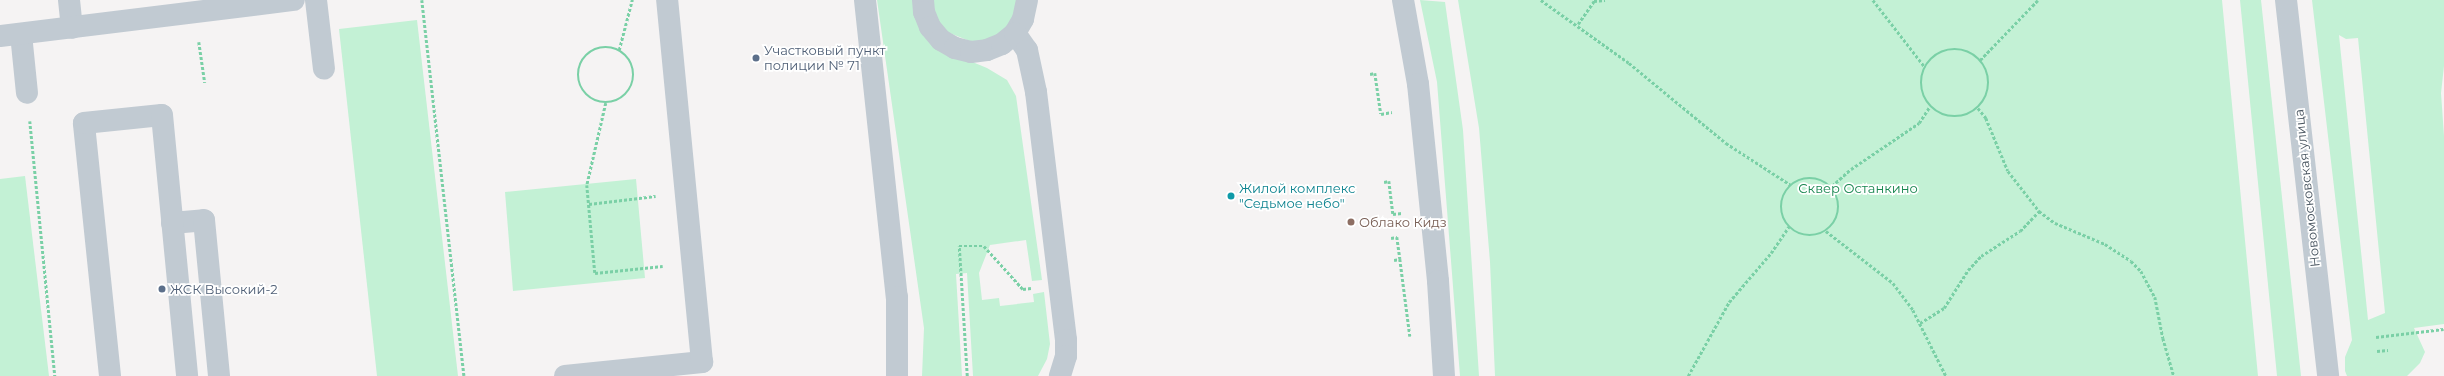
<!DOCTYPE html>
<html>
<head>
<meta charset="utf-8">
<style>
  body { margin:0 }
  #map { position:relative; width:2444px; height:376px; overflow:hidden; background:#f5f3f3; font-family:Montserrat,sans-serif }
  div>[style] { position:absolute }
  .green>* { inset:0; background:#c3f1d5 }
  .path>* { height:2.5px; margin-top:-1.25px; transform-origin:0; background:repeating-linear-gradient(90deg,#7ad0a6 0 3px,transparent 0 5px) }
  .path>.ring { margin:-1.25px; padding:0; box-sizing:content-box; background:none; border:2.5px solid #7ad0a6; border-radius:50% }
  .minor>* { height:22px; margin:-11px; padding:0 11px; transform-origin:11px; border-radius:11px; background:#c1cad2 }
  .dots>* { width:11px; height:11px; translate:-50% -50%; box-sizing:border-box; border:2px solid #fff; border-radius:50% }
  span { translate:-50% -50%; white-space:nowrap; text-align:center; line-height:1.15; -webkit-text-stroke:3.5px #fff; paint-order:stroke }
  .service-label { font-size:13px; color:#4e5e75 }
  .left { translate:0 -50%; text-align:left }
  .park-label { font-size:13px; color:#17864f }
  .street-label { font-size:13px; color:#4a5661 }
  .culture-label { font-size:13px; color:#0d838f }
  .education-label { font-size:13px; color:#785e54 }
</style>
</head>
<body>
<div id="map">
  <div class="green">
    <div style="clip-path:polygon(877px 0,913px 0,970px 61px,987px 68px,1007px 80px,1016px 96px,1042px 280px,1032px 281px,1026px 240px,990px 245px,979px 273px,982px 300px,999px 298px,1000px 306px,1034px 302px,1033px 294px,1044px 292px,1050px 344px,1047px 359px,1038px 376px,973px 376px,967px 273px,956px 274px,962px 376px,922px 376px,924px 328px)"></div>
    <div style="clip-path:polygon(932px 0,1017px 0,1014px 16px,1008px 27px,997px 36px,985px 41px,972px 42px,947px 32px,938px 22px)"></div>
    <div style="clip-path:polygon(1420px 0,1445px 2px,1463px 130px,1479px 376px,1460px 376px,1437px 82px)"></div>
    <div style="clip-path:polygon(1458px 0,2222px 0,2258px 376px,1495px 376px,1490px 262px,1479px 128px)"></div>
    <div style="clip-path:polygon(2240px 0,2261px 0,2301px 376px,2277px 376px)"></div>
    <div style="clip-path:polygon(evenodd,2312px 0,2444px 0,2444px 66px,2441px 93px,2444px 136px,2444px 324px,2414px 328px,2425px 352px,2420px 363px,2407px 376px,2347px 376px,2345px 371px,2345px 357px,2352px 340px,2312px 0,2339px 35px,2346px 39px,2358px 38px,2385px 313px,2368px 320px,2339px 35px)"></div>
    <div style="clip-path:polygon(417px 20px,458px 376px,377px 376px,339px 29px)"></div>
    <div style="clip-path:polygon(25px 176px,49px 376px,0 376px,0 179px)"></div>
    <div style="clip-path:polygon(636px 179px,645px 278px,513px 291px,505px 192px)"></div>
  </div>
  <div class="path">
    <div style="left:422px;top:0;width:378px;rotate:83.6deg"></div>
    <div style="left:1541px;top:0;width:108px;rotate:35.6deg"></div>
    <div style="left:1629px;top:63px;width:126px;rotate:39.5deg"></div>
    <div style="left:1726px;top:143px;width:77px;rotate:32.9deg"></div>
    <div style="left:1873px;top:0;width:85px;rotate:52.2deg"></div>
    <div style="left:1578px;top:24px;width:28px;rotate:-55deg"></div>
    <div style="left:1594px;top:1px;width:11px;rotate:-5deg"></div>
    <div style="left:199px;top:42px;width:41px;rotate:81.7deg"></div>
    <div class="ring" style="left:578px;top:47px;width:53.5px;height:53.5px"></div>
    <div class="ring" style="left:1921px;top:49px;width:65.5px;height:65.5px"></div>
    <div style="left:619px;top:50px;width:52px;rotate:-75.4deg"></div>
    <div style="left:1980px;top:60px;width:83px;rotate:-46deg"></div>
    <div style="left:1370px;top:74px;width:5px;rotate:-11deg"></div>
    <div style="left:1375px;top:73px;width:41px;rotate:81.7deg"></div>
    <div style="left:1381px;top:114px;width:11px;rotate:-10deg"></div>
    <div style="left:606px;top:103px;width:84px;rotate:103deg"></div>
    <div style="left:587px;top:185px;width:88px;rotate:84.8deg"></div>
    <div style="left:595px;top:273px;width:68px;rotate:-5.9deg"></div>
    <div style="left:1978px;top:108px;width:13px;rotate:51deg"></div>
    <div style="left:1986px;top:118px;width:57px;rotate:67.5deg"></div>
    <div style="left:2008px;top:171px;width:51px;rotate:52.2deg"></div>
    <div style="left:2039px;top:211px;width:20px;rotate:37deg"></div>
    <div style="left:2055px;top:223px;width:54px;rotate:22.8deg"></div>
    <div style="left:2105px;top:244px;width:31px;rotate:33deg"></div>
    <div style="left:2131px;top:261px;width:14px;rotate:45deg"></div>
    <div style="left:2141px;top:271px;width:30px;rotate:62deg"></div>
    <div style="left:2155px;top:297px;width:42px;rotate:79deg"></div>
    <div style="left:2163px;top:338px;width:40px;rotate:74deg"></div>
    <div style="left:30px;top:121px;width:256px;rotate:84.4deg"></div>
    <div class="ring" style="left:1781px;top:178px;width:55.5px;height:55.5px"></div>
    <div style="left:1384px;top:182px;width:5px;rotate:-11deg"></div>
    <div style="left:1389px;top:181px;width:33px;rotate:83deg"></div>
    <div style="left:1393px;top:214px;width:9px;rotate:-6deg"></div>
    <div style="left:1832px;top:186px;width:25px;rotate:-42deg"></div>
    <div style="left:1851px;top:169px;width:82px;rotate:-34.1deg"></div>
    <div style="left:1919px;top:123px;width:20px;rotate:-57deg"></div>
    <div style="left:589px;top:204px;width:67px;rotate:-6.8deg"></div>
    <div style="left:1826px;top:231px;width:85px;rotate:37.8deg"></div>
    <div style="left:1893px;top:283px;width:34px;rotate:53deg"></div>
    <div style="left:1913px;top:310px;width:74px;rotate:63.4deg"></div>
    <div style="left:1391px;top:238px;width:6px;rotate:-9deg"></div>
    <div style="left:1397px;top:237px;width:22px;rotate:82deg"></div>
    <div style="left:1394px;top:260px;width:6px;rotate:-9deg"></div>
    <div style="left:1400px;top:259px;width:78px;rotate:82.6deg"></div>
    <div style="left:1920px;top:323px;width:28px;rotate:-32deg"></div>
    <div style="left:1944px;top:308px;width:45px;rotate:-57.7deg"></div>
    <div style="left:1968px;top:270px;width:19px;rotate:-47deg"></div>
    <div style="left:1981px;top:256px;width:46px;rotate:-32.7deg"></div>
    <div style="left:2020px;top:231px;width:28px;rotate:-46deg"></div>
    <div style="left:2376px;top:337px;width:68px;rotate:-6.7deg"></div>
    <div style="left:2377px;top:351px;width:11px;rotate:-5deg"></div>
    <div style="left:967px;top:376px;width:130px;rotate:-93.5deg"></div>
    <div style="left:959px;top:246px;width:25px"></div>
    <div style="left:984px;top:246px;width:58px;rotate:47.8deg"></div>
    <div style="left:1023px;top:289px;width:8px;rotate:-7deg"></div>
    <div style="left:1688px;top:376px;width:85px;rotate:-61deg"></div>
    <div style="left:1729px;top:302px;width:65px;rotate:-49.4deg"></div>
    <div style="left:1771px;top:253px;width:32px;rotate:-56deg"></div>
  </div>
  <div class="minor">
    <div style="left:69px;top:0;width:28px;rotate:84deg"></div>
    <div style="left:316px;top:0;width:69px;rotate:83.4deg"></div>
    <div style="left:865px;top:0;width:299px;rotate:83.9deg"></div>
    <div style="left:897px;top:297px;width:79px;rotate:90deg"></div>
    <div style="left:923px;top:0;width:12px;rotate:85deg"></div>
    <div style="left:924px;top:12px;width:16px;rotate:68deg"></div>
    <div style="left:930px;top:27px;width:17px;rotate:50deg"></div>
    <div style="left:941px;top:40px;width:16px;rotate:30deg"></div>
    <div style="left:955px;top:48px;width:16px;rotate:14deg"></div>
    <div style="left:971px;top:52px;width:16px;rotate:-7deg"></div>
    <div style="left:987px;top:50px;width:16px;rotate:-22deg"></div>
    <div style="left:1002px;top:44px;width:17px;rotate:-40deg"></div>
    <div style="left:1015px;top:33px;width:16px;rotate:-60deg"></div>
    <div style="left:1023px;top:19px;width:19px;rotate:-78deg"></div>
    <div style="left:1403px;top:0;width:85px;rotate:79.9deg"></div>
    <div style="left:1418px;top:84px;width:198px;rotate:84.2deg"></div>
    <div style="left:1438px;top:281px;width:95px;rotate:86.4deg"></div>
    <div style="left:2286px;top:0;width:378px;rotate:83.6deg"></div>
    <div style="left:1015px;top:33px;width:21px;rotate:55deg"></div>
    <div style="left:1027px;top:50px;width:43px;rotate:77.9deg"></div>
    <div style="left:1036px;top:92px;width:250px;rotate:83.1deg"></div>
    <div style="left:1066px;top:340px;width:16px;rotate:90deg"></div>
    <div style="left:1066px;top:356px;width:21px;rotate:107deg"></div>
    <div style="left:21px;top:34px;width:59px;rotate:84.2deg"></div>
    <div style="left:0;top:36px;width:296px;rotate:-7deg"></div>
    <div style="left:172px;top:223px;width:32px;rotate:-5deg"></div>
    <div style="left:204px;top:220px;width:157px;rotate:84.5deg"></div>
    <div style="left:110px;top:376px;width:254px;rotate:-95.9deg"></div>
    <div style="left:84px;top:123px;width:78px;rotate:-5.9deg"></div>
    <div style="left:162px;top:115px;width:262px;rotate:84.5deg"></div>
    <div style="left:565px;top:376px;width:138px;rotate:-5.8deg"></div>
    <div style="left:702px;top:362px;width:364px;rotate:-95.5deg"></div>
  </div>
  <div class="dots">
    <div style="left:756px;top:58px;background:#5c6f8a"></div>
    <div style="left:1231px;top:196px;background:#0f9aa8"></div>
    <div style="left:1351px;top:222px;background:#8d6e63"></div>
    <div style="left:162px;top:289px;background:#5c6f8a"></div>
  </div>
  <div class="service-label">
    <span class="left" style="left:764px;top:58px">Участковый пункт<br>полиции № 71</span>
    <span class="left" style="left:170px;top:289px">ЖСК Высокий-2</span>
  </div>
  <div class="park-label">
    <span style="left:1858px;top:188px">Сквер Останкино</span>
  </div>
  <div class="street-label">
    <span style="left:2307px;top:188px;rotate:-96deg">Новомосковская улица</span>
  </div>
  <div class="culture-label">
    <span class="left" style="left:1239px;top:196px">Жилой комплекс<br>"Седьмое небо"</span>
  </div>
  <div class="education-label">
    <span class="left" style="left:1359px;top:222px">Облако Кидз</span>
  </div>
</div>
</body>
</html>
